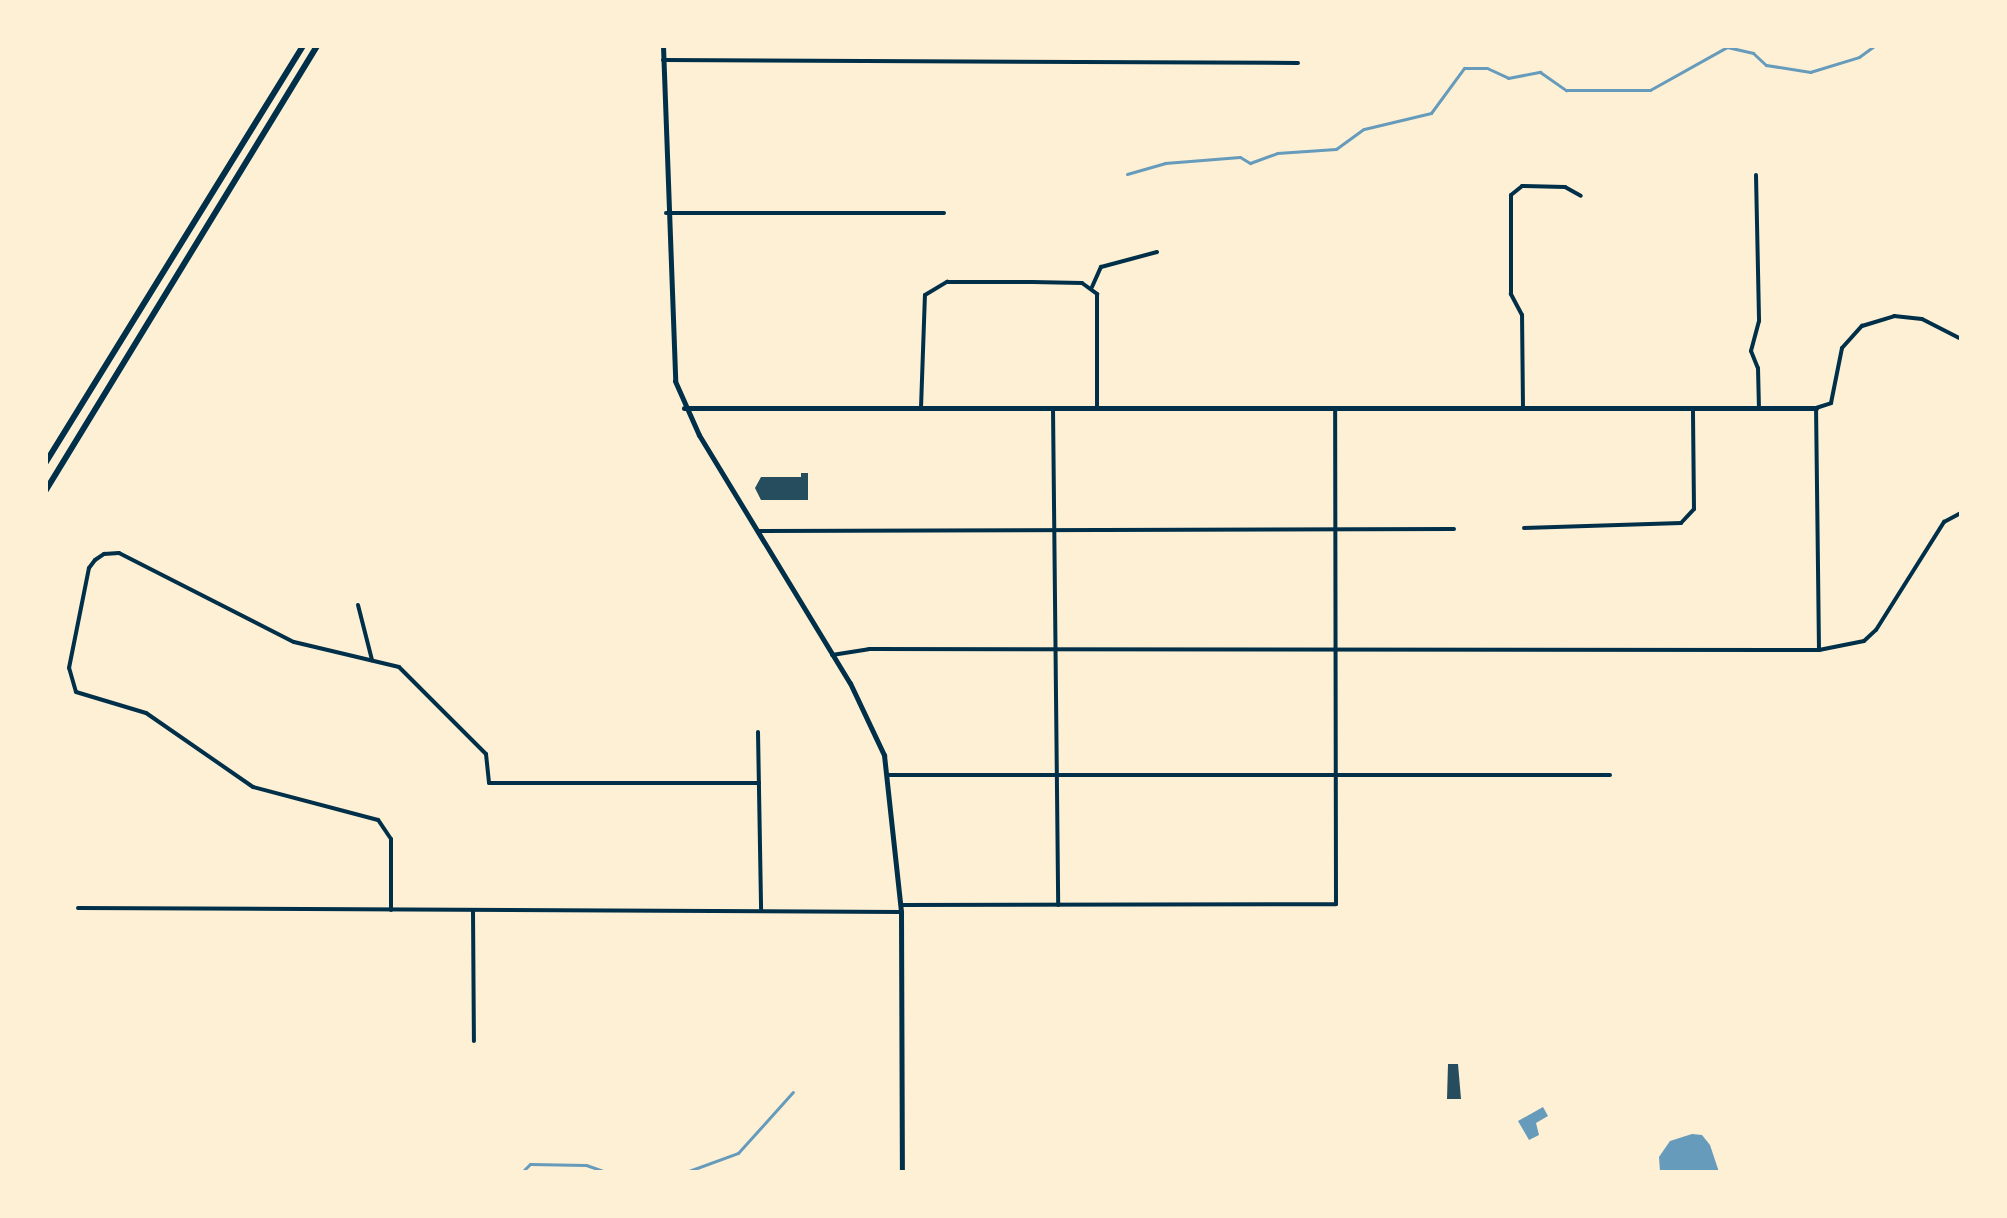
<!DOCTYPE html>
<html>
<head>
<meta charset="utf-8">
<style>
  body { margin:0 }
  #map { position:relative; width:2007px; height:1218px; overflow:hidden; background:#fdf0d5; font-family:"DejaVu Sans",sans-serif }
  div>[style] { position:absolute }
  .water>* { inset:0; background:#669bbc }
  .stream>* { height:3px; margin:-1.5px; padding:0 1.5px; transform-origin:1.5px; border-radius:1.5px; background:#669bbc }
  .building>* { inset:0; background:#264d5e }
  .minor>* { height:4px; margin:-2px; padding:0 2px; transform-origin:2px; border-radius:2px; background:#003049 }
  .tertiary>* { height:5px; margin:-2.5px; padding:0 2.5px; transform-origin:2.5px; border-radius:2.5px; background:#003049 }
  .secondary>* { height:5px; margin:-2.5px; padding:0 2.5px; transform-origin:2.5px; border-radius:2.5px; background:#003049 }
  .trunk>* { height:6px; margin:-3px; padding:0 3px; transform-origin:3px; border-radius:3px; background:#003049 }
  span { translate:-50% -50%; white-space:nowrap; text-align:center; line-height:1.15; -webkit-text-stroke:8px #fdf0d5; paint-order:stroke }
  .frame { position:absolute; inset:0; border:48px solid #fdf0d5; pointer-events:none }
</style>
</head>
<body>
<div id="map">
  <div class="water">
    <div style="clip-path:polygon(1543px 1107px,1548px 1116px,1536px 1123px,1539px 1135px,1529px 1140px,1518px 1121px)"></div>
    <div style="clip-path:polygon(1692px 1134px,1702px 1135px,1710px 1145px,1719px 1172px,1660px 1172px,1659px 1157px,1670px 1141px)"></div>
  </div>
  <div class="stream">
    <div style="left:1127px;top:174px;width:40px;rotate:-16deg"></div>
    <div style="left:1165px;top:163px;width:75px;rotate:-4.6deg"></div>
    <div style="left:1240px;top:157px;width:12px;rotate:31deg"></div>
    <div style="left:1250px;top:163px;width:29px;rotate:-20deg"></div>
    <div style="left:1277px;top:153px;width:59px;rotate:-3.9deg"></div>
    <div style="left:1336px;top:149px;width:34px;rotate:-36deg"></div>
    <div style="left:1364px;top:129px;width:69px;rotate:-13.4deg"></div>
    <div style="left:1431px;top:113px;width:56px;rotate:-53.7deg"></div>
    <div style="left:1464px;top:68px;width:23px"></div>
    <div style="left:1487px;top:68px;width:23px;rotate:25deg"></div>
    <div style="left:1508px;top:78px;width:33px;rotate:-11deg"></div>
    <div style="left:1540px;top:72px;width:32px;rotate:35deg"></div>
    <div style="left:1566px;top:90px;width:84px"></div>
    <div style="left:1650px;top:90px;width:88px;rotate:-29.2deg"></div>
    <div style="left:1727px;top:47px;width:27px;rotate:13deg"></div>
    <div style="left:1753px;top:53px;width:18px;rotate:43deg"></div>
    <div style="left:1766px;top:65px;width:45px;rotate:9deg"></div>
    <div style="left:1810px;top:72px;width:51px;rotate:-17deg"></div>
    <div style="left:1859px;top:57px;width:19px;rotate:-36deg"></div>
    <div style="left:522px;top:1172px;width:11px;rotate:-45deg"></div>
    <div style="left:530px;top:1164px;width:56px;rotate:1deg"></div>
    <div style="left:586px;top:1165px;width:21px;rotate:19deg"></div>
    <div style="left:686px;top:1172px;width:55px;rotate:-20.1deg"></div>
    <div style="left:738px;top:1153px;width:82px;rotate:-48deg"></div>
  </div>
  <div class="building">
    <div style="clip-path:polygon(801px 473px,808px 473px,808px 500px,761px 500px,755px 488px,761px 477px,801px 477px)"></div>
    <div style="clip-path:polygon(1448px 1064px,1458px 1064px,1461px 1099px,1447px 1099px)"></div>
  </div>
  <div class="minor">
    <div style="left:663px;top:60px;width:635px;rotate:0.27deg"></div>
    <div style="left:1756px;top:175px;width:146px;rotate:88.8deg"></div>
    <div style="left:1759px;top:321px;width:31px;rotate:105deg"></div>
    <div style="left:1751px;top:351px;width:18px;rotate:68deg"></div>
    <div style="left:1758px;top:368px;width:40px;rotate:88.6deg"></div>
    <div style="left:666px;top:213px;width:278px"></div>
    <div style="left:1092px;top:287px;width:22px;rotate:-66deg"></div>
    <div style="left:1101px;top:267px;width:58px;rotate:-15deg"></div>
    <div style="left:921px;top:408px;width:113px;rotate:-88deg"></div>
    <div style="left:925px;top:295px;width:26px;rotate:-31deg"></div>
    <div style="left:947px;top:282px;width:85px"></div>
    <div style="left:1032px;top:282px;width:50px;rotate:1.1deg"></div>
    <div style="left:1082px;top:283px;width:19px;rotate:36deg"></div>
    <div style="left:1097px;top:294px;width:114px;rotate:90deg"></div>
    <div style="left:1053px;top:408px;width:497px;rotate:89.4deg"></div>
    <div style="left:1523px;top:408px;width:93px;rotate:-90.6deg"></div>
    <div style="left:1522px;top:315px;width:24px;rotate:-118deg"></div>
    <div style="left:1511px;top:294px;width:99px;rotate:-90deg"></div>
    <div style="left:1511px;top:195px;width:14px;rotate:-39deg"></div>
    <div style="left:1522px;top:186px;width:43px;rotate:1.3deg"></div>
    <div style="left:1565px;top:187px;width:18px;rotate:29deg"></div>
    <div style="left:1524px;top:528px;width:157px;rotate:-1.8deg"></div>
    <div style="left:1681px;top:523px;width:19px;rotate:-47deg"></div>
    <div style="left:1694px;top:509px;width:101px;rotate:-90.6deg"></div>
    <div style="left:759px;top:531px;width:695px;rotate:-0.16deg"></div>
    <div style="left:358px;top:605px;width:57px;rotate:75.7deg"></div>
    <div style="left:1819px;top:650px;width:242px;rotate:-90.7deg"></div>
    <div style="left:1816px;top:408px;width:16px;rotate:-18deg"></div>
    <div style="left:1831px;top:403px;width:56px;rotate:-78.7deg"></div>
    <div style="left:1842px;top:348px;width:30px;rotate:-48deg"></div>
    <div style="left:1862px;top:326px;width:34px;rotate:-17deg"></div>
    <div style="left:1894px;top:316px;width:28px;rotate:6deg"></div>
    <div style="left:1922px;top:319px;width:44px;rotate:27.1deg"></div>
    <div style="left:832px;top:655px;width:37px;rotate:-9deg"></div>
    <div style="left:869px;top:649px;width:950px;rotate:0.06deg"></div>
    <div style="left:1819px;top:650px;width:46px;rotate:-11.3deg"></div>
    <div style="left:1864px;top:641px;width:16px;rotate:-43deg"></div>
    <div style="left:1876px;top:630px;width:128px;rotate:-57.8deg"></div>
    <div style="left:1944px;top:522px;width:19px;rotate:-28deg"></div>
    <div style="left:758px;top:732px;width:179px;rotate:89deg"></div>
    <div style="left:888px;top:775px;width:722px"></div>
    <div style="left:901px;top:905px;width:435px;rotate:-0.1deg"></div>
    <div style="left:1336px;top:904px;width:496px;rotate:-90.1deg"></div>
    <div style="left:78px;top:908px;width:823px;rotate:0.28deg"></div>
    <div style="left:391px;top:910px;width:71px;rotate:-90deg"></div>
    <div style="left:391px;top:839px;width:23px;rotate:-124deg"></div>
    <div style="left:378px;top:820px;width:129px;rotate:-165.2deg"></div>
    <div style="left:253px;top:787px;width:130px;rotate:-145.3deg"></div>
    <div style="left:146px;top:713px;width:73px;rotate:-163.3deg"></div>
    <div style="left:76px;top:692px;width:25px;rotate:-106deg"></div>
    <div style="left:69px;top:668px;width:102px;rotate:-78.7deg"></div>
    <div style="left:89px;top:568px;width:10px;rotate:-53deg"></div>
    <div style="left:95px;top:560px;width:11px;rotate:-34deg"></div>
    <div style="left:104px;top:554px;width:15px;rotate:-4deg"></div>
    <div style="left:119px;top:553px;width:196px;rotate:27deg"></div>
    <div style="left:294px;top:642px;width:108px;rotate:13.4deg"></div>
    <div style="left:399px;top:667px;width:123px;rotate:45deg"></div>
    <div style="left:486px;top:754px;width:29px;rotate:84deg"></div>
    <div style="left:489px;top:783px;width:270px"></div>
    <div style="left:473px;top:910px;width:131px;rotate:89.6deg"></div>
  </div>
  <div class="tertiary">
    <div style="left:684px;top:408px;width:1132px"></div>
  </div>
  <div class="secondary">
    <div style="left:663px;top:46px;width:335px;rotate:87.9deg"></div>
    <div style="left:675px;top:381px;width:59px;rotate:66deg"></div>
    <div style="left:699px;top:435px;width:290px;rotate:58.7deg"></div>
    <div style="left:850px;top:683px;width:80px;rotate:64.7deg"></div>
    <div style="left:884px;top:755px;width:158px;rotate:83.8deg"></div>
    <div style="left:901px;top:912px;width:260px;rotate:89.8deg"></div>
  </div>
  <div class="trunk">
    <div style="left:46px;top:462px;width:489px;rotate:-58.3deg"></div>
    <div style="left:46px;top:490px;width:520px;rotate:-58.6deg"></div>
  </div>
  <div class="frame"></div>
</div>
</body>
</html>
